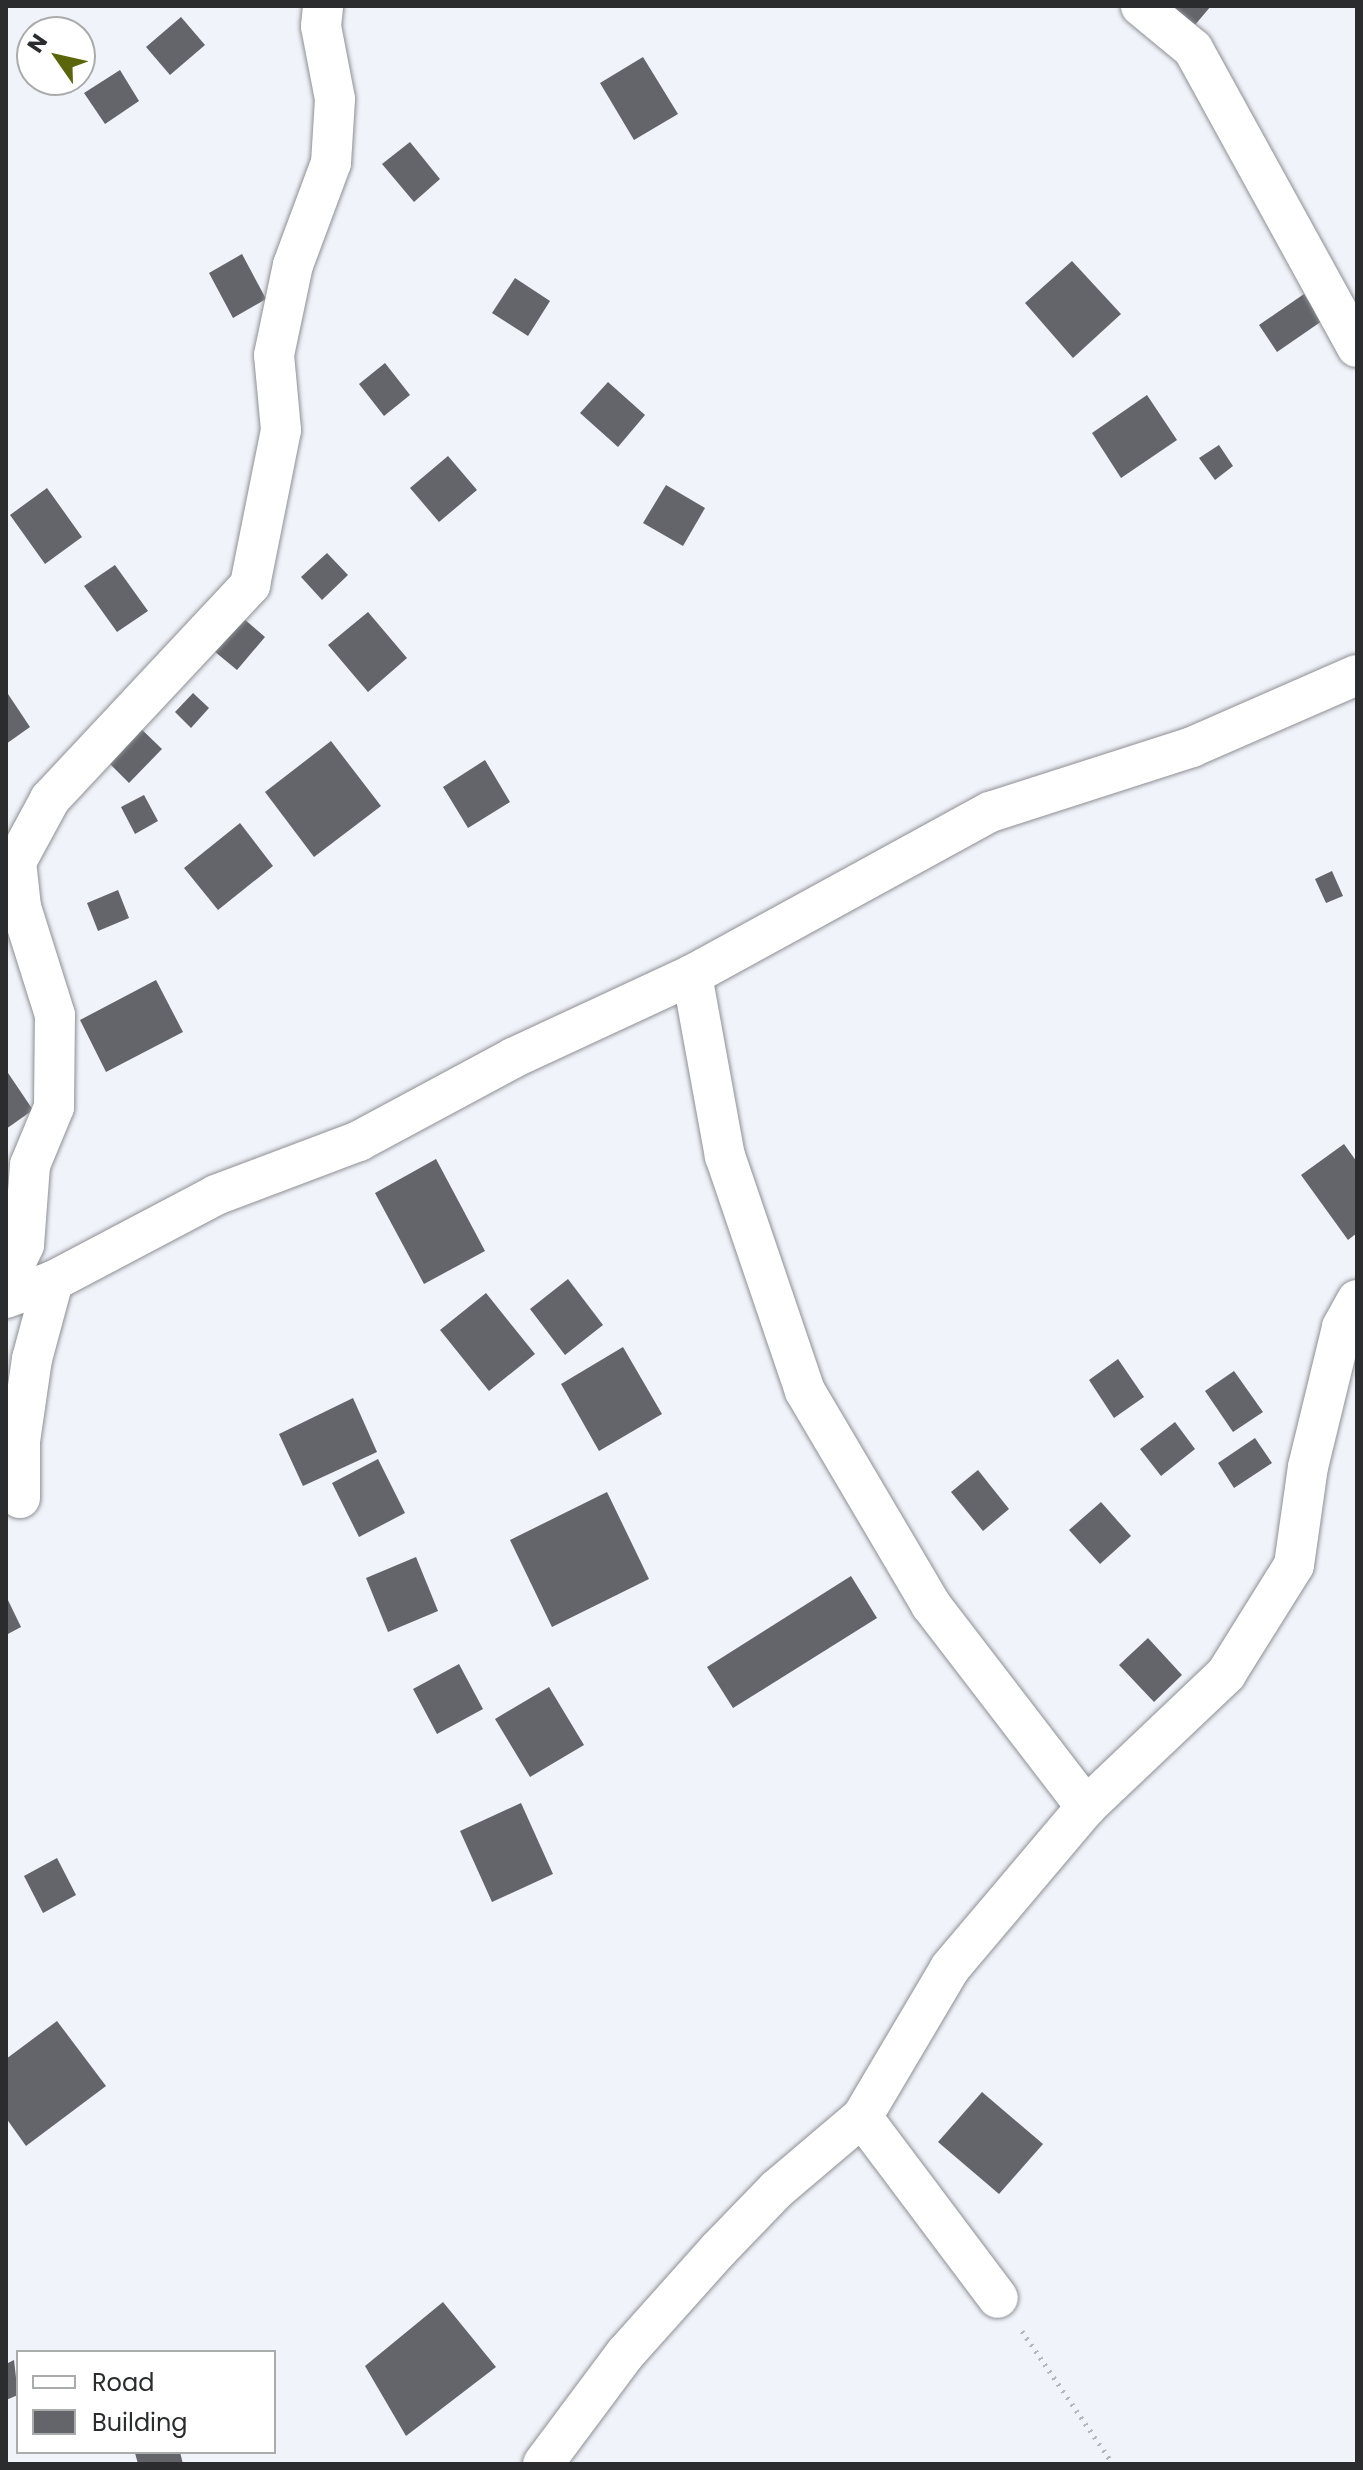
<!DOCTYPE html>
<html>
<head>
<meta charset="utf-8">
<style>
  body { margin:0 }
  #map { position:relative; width:1363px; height:2470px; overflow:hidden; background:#f0f3f9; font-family:Poppins,sans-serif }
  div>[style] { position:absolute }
  .building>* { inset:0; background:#63656a }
  .path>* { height:5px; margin-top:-2.5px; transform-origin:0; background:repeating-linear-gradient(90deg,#b4b6bb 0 2px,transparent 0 8px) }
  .roads { filter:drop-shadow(0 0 2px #8d8f94) drop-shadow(0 0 2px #8d8f94) }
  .minor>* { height:40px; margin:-20px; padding:0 20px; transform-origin:20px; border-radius:20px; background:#fff }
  span { translate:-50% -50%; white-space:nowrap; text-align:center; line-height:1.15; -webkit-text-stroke:8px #fff; paint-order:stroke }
  .frame { position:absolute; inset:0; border:8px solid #2b2c2e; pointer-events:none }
  .legend { position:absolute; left:16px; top:2350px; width:260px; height:104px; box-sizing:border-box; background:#fff; border:2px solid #aaabab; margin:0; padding:10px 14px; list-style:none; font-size:24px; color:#2b2c2e }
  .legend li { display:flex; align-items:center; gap:16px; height:40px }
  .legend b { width:40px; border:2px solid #aaabab }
  .north { position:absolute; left:16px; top:16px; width:80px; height:80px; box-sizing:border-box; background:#fff; border:2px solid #aaabab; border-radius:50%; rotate:304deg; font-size:22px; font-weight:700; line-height:32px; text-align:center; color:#2b2c2e }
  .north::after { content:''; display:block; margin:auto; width:28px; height:36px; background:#5b660a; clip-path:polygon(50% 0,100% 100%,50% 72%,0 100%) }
</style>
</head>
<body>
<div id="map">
  <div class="building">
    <div style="clip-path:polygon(1167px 6px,1211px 6px,1189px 32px)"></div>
    <div style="clip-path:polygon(181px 17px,205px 45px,170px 75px,146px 47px)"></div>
    <div style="clip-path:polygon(643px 57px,678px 114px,634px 140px,600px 83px)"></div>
    <div style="clip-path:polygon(120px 70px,139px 101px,105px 124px,84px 93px)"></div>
    <div style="clip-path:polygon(410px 142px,440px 179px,414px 202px,382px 164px)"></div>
    <div style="clip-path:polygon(242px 254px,266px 299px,233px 318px,209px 273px)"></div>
    <div style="clip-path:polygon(1072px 261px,1121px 314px,1073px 358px,1025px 303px)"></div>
    <div style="clip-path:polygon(515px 278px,550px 301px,528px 336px,492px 313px)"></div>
    <div style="clip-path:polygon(1304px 294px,1322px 321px,1277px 352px,1259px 325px)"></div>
    <div style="clip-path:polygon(385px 363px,410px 395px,384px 416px,359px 384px)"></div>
    <div style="clip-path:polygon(608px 382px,645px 415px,618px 447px,580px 413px)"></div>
    <div style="clip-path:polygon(1147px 395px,1177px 440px,1121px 478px,1092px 433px)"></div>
    <div style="clip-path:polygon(1219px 445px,1233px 466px,1215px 480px,1199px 458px)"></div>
    <div style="clip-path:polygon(448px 456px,477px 490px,439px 522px,410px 488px)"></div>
    <div style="clip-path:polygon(666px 485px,705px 508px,683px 546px,643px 523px)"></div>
    <div style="clip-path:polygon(47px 488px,82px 537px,45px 564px,10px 515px)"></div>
    <div style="clip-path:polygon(327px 553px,348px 575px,322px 600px,301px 577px)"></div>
    <div style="clip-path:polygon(115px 565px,148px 611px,117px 632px,84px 586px)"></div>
    <div style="clip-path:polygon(368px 612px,407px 658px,368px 692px,328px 645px)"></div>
    <div style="clip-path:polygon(243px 618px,265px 637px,237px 670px,214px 651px)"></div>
    <div style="clip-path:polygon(6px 691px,30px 727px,6px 744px)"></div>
    <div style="clip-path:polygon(193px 693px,209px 708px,191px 728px,175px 712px)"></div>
    <div style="clip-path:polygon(135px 723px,162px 749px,129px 783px,102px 756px)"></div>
    <div style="clip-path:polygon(331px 741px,381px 806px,314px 857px,265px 792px)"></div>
    <div style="clip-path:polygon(485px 760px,510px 802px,468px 828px,443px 787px)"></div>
    <div style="clip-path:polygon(144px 795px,158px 821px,135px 834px,121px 807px)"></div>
    <div style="clip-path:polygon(240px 823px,273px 866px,218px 910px,184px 868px)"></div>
    <div style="clip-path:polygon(1332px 871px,1343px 896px,1326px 903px,1315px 879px)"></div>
    <div style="clip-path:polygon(118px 890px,129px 918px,98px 931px,87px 903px)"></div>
    <div style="clip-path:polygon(156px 980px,183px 1032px,106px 1072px,80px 1020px)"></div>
    <div style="clip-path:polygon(6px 1070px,33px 1110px,6px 1129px)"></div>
    <div style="clip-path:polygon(1344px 1144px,1357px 1162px,1357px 1233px,1348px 1240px,1301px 1175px)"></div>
    <div style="clip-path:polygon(436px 1159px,485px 1251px,424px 1284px,375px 1193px)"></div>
    <div style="clip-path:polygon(568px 1279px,603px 1325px,565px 1355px,530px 1309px)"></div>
    <div style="clip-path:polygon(486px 1293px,535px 1354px,489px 1391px,440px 1330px)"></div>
    <div style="clip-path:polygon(623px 1347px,662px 1414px,599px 1451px,561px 1384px)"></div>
    <div style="clip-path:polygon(1118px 1359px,1144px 1397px,1114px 1418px,1089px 1380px)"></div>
    <div style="clip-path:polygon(1234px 1371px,1263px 1412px,1233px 1432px,1205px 1391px)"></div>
    <div style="clip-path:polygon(353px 1398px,377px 1452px,303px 1486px,279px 1434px)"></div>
    <div style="clip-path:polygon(1175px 1422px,1195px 1449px,1161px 1476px,1140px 1449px)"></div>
    <div style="clip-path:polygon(1255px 1438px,1272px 1463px,1234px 1488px,1218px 1463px)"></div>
    <div style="clip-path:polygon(378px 1459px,405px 1513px,359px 1537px,332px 1483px)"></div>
    <div style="clip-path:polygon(978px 1470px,1009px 1509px,983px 1531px,951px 1492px)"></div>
    <div style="clip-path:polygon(607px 1492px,649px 1579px,552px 1627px,510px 1540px)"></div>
    <div style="clip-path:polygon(1101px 1502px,1131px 1536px,1100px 1564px,1069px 1530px)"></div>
    <div style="clip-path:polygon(416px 1557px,438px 1611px,388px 1632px,366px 1578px)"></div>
    <div style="clip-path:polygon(851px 1576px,877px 1618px,733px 1708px,707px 1667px)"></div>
    <div style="clip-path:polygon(6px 1596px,21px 1627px,6px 1635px)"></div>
    <div style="clip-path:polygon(1148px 1638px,1182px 1675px,1154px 1702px,1119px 1665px)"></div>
    <div style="clip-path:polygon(459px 1664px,483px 1709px,437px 1734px,413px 1689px)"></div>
    <div style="clip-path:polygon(549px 1687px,584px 1745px,530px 1777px,495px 1719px)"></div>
    <div style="clip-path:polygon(521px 1803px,553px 1874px,492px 1902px,460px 1831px)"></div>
    <div style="clip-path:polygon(57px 1858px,76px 1895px,43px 1913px,24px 1876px)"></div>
    <div style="clip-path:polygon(57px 2021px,106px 2086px,26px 2146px,6px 2118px,6px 2059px)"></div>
    <div style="clip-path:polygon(982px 2092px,1043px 2144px,999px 2194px,938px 2142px)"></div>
    <div style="clip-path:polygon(443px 2302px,496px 2367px,406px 2436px,365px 2366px)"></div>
    <div style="clip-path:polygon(14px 2360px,18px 2395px,6px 2400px,6px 2364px)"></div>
    <div style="clip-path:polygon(180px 2452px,183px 2464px,138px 2464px,135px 2453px)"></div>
  </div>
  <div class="path">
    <div style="left:1022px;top:2331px;width:161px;rotate:55.6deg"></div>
  </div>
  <div class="roads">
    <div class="minor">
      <div style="left:1141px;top:6px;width:67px;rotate:39.6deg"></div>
      <div style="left:1193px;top:49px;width:340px;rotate:61.2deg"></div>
      <div style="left:692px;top:975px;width:184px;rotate:79.7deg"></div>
      <div style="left:725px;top:1156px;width:248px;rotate:71.2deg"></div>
      <div style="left:805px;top:1391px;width:248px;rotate:59.5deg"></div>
      <div style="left:931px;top:1605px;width:255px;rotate:52.5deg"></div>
      <div style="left:6px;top:1283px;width:42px;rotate:-64.7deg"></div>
      <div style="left:24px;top:1245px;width:80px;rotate:-85.7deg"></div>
      <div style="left:30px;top:1165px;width:63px;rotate:-67.5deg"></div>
      <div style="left:54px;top:1107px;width:92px;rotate:-89.4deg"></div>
      <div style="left:55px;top:1015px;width:113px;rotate:-107.5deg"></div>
      <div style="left:21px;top:907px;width:45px;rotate:-96.3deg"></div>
      <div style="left:16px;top:862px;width:72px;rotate:-61.6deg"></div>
      <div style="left:50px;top:799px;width:293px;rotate:-46.9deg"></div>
      <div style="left:250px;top:585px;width:158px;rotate:-78.7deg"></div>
      <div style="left:281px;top:430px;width:75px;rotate:-95.3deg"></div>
      <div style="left:274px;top:355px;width:92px;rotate:-78.1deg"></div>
      <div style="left:293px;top:265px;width:109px;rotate:-69.6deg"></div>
      <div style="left:331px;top:163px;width:64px;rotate:-86.4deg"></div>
      <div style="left:335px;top:99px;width:74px;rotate:-100.9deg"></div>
      <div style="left:321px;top:26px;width:20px;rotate:-84deg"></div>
      <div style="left:6px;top:1298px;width:50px;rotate:-19.9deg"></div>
      <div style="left:53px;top:1281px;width:184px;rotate:-27.8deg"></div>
      <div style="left:216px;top:1195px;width:153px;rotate:-20.7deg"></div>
      <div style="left:359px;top:1141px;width:175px;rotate:-28.3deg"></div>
      <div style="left:513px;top:1058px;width:197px;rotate:-24.9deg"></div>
      <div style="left:692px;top:975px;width:340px;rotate:-28.7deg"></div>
      <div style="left:990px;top:812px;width:212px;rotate:-17.8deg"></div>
      <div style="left:1192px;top:747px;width:180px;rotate:-23.6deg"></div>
      <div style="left:20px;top:1498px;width:57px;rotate:-90deg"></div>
      <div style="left:20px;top:1441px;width:83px;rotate:-81.7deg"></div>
      <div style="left:32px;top:1359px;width:81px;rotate:-74.9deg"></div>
      <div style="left:862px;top:2117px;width:226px;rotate:53.1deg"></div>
      <div style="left:543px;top:2464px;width:137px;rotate:-53.3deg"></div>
      <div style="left:625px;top:2354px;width:140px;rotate:-48.2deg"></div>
      <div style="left:718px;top:2250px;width:85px;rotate:-46deg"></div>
      <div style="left:777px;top:2189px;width:111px;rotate:-40.3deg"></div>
      <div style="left:862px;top:2117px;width:173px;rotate:-59.4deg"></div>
      <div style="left:950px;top:1968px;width:211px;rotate:-49.8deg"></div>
      <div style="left:1086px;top:1807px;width:193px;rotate:-43.5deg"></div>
      <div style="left:1226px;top:1674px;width:128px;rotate:-58deg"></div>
      <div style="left:1294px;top:1565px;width:99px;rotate:-81.9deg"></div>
      <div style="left:1308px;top:1467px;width:144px;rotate:-76.3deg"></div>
      <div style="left:1342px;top:1327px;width:31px;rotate:-61deg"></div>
    </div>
  </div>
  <div class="frame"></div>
  <ul class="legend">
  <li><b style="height:10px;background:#fff"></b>Road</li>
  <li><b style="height:22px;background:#63656a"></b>Building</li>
  </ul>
  <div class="north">N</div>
</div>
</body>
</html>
